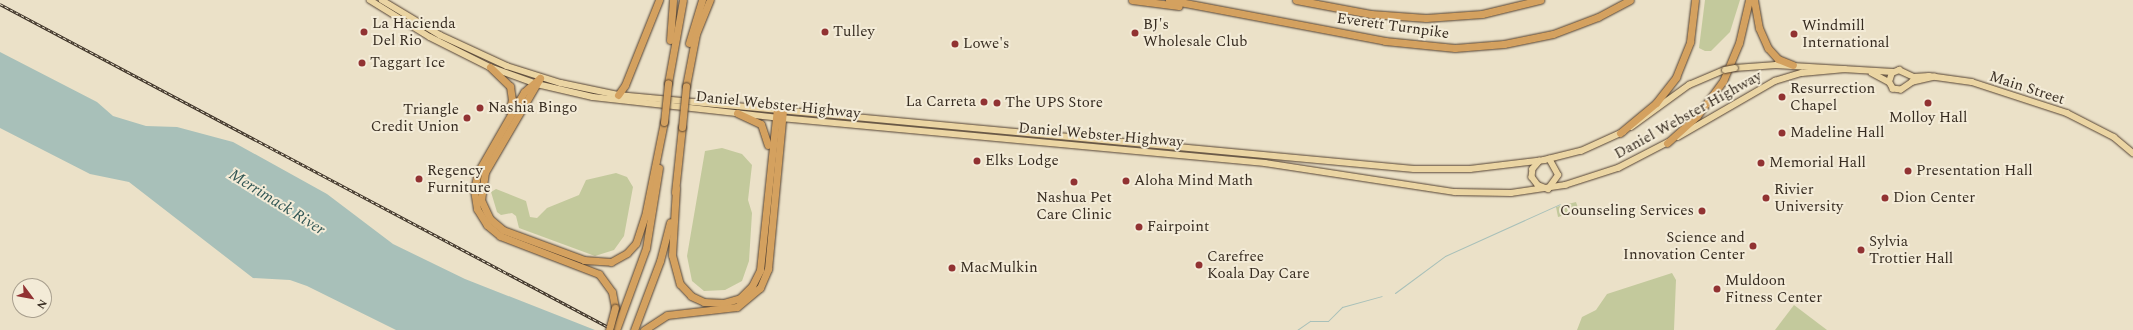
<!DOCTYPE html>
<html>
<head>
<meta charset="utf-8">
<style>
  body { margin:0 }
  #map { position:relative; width:2133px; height:330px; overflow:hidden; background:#ebe1c8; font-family:Spectral,serif }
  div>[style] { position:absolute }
  .green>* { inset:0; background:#c3c99c }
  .water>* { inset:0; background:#a8c0b9 }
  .stream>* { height:1px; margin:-0.5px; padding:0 0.5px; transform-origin:0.5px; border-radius:0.5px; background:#a8c0b9 }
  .roads { filter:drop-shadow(0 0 1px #544232) drop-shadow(0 0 1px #544232) }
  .major>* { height:5.5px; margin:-2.75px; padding:0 2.75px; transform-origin:2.75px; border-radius:2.75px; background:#ebd5a3 }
  .highway>* { height:7px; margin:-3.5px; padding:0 3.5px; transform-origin:3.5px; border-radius:3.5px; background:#d4a15f }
  .rail>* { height:2.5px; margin-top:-1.25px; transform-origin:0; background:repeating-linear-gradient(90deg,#f3ebd7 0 3px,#372c21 0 6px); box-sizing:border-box; border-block:1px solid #372c21 }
  .bridges { filter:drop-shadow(0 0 1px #544232) drop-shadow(0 0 1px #544232) }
  .major-bridge>* { height:5.5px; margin:-2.75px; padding:0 2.75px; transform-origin:2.75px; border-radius:2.75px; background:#ebd5a3 }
  .highway-bridge>* { height:7px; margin:-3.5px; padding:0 3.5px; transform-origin:3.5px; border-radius:3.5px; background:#d4a15f }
  .dots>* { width:11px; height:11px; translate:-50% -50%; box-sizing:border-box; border:2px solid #f3ebd7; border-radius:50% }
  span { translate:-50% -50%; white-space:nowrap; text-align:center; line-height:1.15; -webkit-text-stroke:4px #f3ebd7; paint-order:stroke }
  .poi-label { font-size:15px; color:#372c21 }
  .left { translate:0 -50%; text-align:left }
  .right { translate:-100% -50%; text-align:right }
  .street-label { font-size:15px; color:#372c21 }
  .water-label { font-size:16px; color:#315654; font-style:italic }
  .north { position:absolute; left:12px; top:278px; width:40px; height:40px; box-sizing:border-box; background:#f3ebd7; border:1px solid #a89f8e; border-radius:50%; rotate:122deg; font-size:11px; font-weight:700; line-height:16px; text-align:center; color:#372c21 }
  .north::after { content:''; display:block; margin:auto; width:14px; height:18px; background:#913232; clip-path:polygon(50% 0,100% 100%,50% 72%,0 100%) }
</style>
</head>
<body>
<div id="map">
  <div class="green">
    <div style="clip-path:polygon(1705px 0,1740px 0,1730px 32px,1711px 51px,1705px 51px,1699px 48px)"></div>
    <div style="clip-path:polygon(722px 148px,742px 154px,752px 165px,748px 200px,752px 213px,749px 261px,742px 281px,725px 290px,704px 291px,692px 281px,687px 256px,705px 151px)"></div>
    <div style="clip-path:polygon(616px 173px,627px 177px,633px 187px,624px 236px,614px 250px,595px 256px,519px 228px,516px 216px,512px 213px,501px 215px,497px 212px,491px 192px,496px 189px,526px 201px,530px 217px,537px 218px,547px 208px,579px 195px,586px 180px)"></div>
    <div style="clip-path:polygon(1576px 202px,1579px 211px,1558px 217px,1556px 207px)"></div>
    <div style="clip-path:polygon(1672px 273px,1676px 280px,1674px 330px,1577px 330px,1582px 317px,1596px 310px,1607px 294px)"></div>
    <div style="clip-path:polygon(1794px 305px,1827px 330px,1775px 330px)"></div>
  </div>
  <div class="water">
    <div style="clip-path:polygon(0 52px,97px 102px,113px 116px,146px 126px,177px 127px,233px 142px,327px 194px,393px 244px,465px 279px,595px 330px,396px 330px,307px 286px,290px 280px,253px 278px,129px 182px,90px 174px,0 128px)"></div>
  </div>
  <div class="stream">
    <div style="left:1395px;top:293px;width:62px;rotate:-36.5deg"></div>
    <div style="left:1445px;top:256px;width:126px;rotate:-24.3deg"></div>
    <div style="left:1297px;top:330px;width:16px;rotate:-35deg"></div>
    <div style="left:1310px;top:321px;width:18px"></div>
    <div style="left:1328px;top:321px;width:20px;rotate:-45deg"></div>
    <div style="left:1342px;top:307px;width:41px;rotate:-15.4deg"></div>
  </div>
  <div class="roads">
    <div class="major">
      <div style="left:370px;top:0;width:70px;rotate:31.7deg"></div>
      <div style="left:430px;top:37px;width:67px;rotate:26.6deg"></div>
      <div style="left:490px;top:67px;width:50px;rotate:19.9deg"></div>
      <div style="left:537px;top:84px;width:57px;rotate:13.1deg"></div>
      <div style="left:593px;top:97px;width:189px;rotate:6.4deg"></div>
      <div style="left:781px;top:118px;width:486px;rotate:5.3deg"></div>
      <div style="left:1265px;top:163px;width:192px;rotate:8.7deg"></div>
      <div style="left:1455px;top:192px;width:56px;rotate:1deg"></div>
      <div style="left:1511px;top:193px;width:55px;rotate:-8.4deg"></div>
      <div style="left:1565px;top:185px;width:56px;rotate:-17.8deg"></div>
      <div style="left:1618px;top:168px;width:59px;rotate:-27.4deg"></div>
      <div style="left:382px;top:0;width:68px;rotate:31.1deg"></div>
      <div style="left:440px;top:35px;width:74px;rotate:24.8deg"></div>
      <div style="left:507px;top:66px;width:57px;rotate:17.5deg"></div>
      <div style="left:561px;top:83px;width:58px;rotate:11.9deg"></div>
      <div style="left:618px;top:95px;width:799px;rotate:5.31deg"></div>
      <div style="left:1414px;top:169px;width:56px"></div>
      <div style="left:1470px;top:169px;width:75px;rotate:-6.9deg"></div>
      <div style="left:1544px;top:160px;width:38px;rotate:-14deg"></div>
      <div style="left:1581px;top:151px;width:46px;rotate:-24.3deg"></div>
      <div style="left:1735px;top:68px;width:41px;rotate:-4.2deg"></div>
      <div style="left:1776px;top:65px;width:117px;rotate:3.4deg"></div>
      <div style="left:1872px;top:73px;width:19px;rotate:28deg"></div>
      <div style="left:1935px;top:77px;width:23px;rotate:167deg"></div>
      <div style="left:1913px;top:82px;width:14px;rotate:146deg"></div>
      <div style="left:1901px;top:90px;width:8px;rotate:-173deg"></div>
      <div style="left:1893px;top:89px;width:8px;rotate:-120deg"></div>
      <div style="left:1889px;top:82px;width:9px;rotate:-72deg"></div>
      <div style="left:1892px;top:73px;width:8px;rotate:-23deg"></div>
      <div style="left:1899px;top:70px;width:17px;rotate:25deg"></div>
      <div style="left:1914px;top:77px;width:15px;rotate:-4deg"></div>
      <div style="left:1929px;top:76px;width:43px;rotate:7.9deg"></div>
      <div style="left:1972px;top:82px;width:100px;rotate:18.1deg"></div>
      <div style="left:2067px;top:113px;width:53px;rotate:27.1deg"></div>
      <div style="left:2114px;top:137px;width:25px;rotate:40deg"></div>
      <div style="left:1631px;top:127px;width:72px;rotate:-35.9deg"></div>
      <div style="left:1689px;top:85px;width:39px;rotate:-23deg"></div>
      <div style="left:1678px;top:137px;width:112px;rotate:-30deg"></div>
      <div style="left:1775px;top:81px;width:28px;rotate:-17deg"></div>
      <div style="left:1802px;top:73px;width:43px;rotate:-5.3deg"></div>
      <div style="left:1540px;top:161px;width:11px;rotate:131deg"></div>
      <div style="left:1533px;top:169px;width:8px;rotate:97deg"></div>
      <div style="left:1532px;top:177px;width:10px;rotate:53deg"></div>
      <div style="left:1538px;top:185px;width:11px;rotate:22deg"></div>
      <div style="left:1548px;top:189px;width:17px;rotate:-54deg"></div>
      <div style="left:1558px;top:175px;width:18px;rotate:-119deg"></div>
    </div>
    <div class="highway">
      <div style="left:1132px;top:0;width:47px;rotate:7.3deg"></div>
      <div style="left:1169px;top:0;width:220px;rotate:10.7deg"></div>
      <div style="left:1385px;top:41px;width:70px;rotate:5.7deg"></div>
      <div style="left:1455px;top:48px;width:49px;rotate:-4.7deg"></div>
      <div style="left:1504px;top:44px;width:50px;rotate:-11.5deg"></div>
      <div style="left:1553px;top:34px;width:48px;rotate:-20.7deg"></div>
      <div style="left:1598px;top:17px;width:36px;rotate:-28deg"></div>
      <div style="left:1296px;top:0;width:76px;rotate:10.6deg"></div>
      <div style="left:1371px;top:14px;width:55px;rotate:4.2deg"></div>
      <div style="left:1426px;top:18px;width:56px;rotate:-4.1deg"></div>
      <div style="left:1482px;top:14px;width:60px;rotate:-13.6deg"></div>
      <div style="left:1754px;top:0;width:28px;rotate:80deg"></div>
      <div style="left:1759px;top:28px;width:22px;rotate:66deg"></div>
      <div style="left:1768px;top:48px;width:15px;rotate:48deg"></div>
      <div style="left:1778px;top:59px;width:16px;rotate:22deg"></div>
      <div style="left:670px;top:40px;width:40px;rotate:-85.7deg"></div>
      <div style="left:689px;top:43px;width:45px;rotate:-73.2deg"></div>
      <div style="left:490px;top:67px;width:28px;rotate:44deg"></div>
      <div style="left:510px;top:86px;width:14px;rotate:82deg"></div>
      <div style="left:512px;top:100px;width:11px;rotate:105deg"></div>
      <div style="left:540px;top:78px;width:109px;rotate:120.3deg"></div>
      <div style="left:485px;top:172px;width:28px;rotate:98deg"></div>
      <div style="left:481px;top:200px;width:21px;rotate:65deg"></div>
      <div style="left:490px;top:219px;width:17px;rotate:40deg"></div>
      <div style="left:503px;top:230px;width:86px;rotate:20.3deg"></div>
      <div style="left:584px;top:260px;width:27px;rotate:4deg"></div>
      <div style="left:611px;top:262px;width:18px;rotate:-29deg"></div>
      <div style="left:627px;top:253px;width:13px;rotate:-48deg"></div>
      <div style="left:636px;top:243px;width:28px;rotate:-72deg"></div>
      <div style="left:645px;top:216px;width:96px;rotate:-78.6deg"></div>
      <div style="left:540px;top:78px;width:21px;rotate:139deg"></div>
      <div style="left:524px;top:92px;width:92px;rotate:119.9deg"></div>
      <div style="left:478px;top:172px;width:18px;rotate:103deg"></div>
      <div style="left:474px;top:190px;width:19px;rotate:81deg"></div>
      <div style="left:477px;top:209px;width:19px;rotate:58deg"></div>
      <div style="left:487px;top:225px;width:17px;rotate:40deg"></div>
      <div style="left:500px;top:236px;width:106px;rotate:21deg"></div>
      <div style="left:599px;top:274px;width:22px;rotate:54deg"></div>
      <div style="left:612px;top:292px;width:16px;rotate:79deg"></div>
      <div style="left:668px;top:83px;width:84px;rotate:-79.8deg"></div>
      <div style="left:686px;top:86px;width:53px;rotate:-79.1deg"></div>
      <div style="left:696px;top:34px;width:37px;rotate:-68deg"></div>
      <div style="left:618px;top:95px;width:12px;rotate:-55deg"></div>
      <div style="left:625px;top:85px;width:92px;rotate:-68.2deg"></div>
      <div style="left:737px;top:113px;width:26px;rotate:25deg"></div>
      <div style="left:761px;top:124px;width:22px;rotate:72deg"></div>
      <div style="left:1620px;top:133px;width:47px;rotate:-39.8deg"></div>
      <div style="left:1656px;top:103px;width:33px;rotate:-52deg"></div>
      <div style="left:1676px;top:77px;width:38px;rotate:-68deg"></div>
      <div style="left:1690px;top:42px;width:42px;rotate:-83.2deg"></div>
      <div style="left:1667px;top:143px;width:40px;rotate:-42deg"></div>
      <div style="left:1697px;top:116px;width:44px;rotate:-53.4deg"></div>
      <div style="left:1723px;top:81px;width:41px;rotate:-67.2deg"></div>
      <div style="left:1739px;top:43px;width:44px;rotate:-76.9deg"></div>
      <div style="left:676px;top:188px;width:67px;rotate:93.4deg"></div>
      <div style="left:672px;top:255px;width:30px;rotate:75deg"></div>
      <div style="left:680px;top:284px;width:16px;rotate:47deg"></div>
      <div style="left:691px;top:296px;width:14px;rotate:25deg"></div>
      <div style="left:704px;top:302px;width:19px;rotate:3deg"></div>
      <div style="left:723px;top:303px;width:18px;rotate:-16deg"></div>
      <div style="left:740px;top:298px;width:17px;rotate:-45deg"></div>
      <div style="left:752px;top:286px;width:18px;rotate:-63deg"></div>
      <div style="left:760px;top:270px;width:162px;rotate:-84deg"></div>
      <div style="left:675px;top:192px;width:65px;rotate:-83.9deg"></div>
      <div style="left:616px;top:330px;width:87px;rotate:-69.9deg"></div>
      <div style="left:646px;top:248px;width:81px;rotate:-80.8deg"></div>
      <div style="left:634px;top:330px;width:74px;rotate:-69.4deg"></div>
      <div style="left:660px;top:261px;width:40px;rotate:-75.6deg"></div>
      <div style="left:644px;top:330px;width:27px;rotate:-33deg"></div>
      <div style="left:667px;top:315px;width:70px;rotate:-6.5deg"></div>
      <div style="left:737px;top:307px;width:30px;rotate:-40deg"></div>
      <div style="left:760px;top:288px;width:21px;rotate:-67deg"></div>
      <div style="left:768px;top:269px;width:160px;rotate:-84.6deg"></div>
    </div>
  </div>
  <div class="rail">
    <div style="left:0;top:4px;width:695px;rotate:27.97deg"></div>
  </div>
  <div class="bridges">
    <div class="major-bridge">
      <div style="left:1725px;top:70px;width:10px;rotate:-11deg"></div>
    </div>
    <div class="highway-bridge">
      <div style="left:664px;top:122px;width:39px;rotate:-84deg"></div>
      <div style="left:682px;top:127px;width:41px;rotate:-84.4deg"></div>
      <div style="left:609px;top:330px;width:23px;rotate:-75deg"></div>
    </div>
  </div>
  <div class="dots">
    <div style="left:364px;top:32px;background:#913232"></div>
    <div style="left:825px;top:32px;background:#913232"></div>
    <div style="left:1135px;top:33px;background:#913232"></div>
    <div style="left:1794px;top:34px;background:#913232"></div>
    <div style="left:955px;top:44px;background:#913232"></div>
    <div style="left:362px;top:63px;background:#913232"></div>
    <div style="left:1782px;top:97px;background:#913232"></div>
    <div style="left:984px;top:102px;background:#913232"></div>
    <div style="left:997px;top:103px;background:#913232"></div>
    <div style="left:1928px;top:103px;background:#913232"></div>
    <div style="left:480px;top:108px;background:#913232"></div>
    <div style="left:467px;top:118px;background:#913232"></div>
    <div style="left:1782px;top:133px;background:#913232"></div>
    <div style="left:977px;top:161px;background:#913232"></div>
    <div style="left:1761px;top:163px;background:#913232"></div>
    <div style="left:1908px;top:171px;background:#913232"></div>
    <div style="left:419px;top:179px;background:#913232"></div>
    <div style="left:1126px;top:181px;background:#913232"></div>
    <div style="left:1074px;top:182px;background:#913232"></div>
    <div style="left:1766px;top:198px;background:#913232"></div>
    <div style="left:1885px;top:198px;background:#913232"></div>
    <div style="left:1702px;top:211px;background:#913232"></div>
    <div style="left:1139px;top:227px;background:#913232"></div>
    <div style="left:1753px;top:246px;background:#913232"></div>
    <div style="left:1861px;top:250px;background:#913232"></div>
    <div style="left:1199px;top:265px;background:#913232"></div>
    <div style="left:952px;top:268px;background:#913232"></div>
    <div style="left:1717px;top:289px;background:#913232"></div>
  </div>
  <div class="poi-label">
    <span class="left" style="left:372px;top:32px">La Hacienda<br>Del Rio</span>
    <span class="left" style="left:1143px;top:33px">BJ's<br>Wholesale Club</span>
    <span class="left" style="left:1802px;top:34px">Windmill<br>International</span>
    <span class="left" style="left:833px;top:32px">Tulley</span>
    <span class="left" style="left:963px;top:44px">Lowe's</span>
    <span class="left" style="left:370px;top:63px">Taggart Ice</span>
    <span class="left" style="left:1790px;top:97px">Resurrection<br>Chapel</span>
    <span class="right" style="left:976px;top:102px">La Carreta</span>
    <span class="left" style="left:1005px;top:103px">The UPS Store</span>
    <span class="left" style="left:488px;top:108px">Nashia Bingo</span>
    <span class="right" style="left:459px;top:118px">Triangle<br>Credit Union</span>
    <span style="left:1928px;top:118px">Molloy Hall</span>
    <span class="left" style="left:1790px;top:133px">Madeline Hall</span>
    <span class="left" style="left:985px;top:161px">Elks Lodge</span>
    <span class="left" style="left:1769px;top:163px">Memorial Hall</span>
    <span class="left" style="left:427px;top:179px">Regency<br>Furniture</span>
    <span class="left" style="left:1916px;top:171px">Presentation Hall</span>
    <span class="left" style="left:1134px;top:181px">Aloha Mind Math</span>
    <span class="left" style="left:1774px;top:198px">Rivier<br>University</span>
    <span style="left:1074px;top:206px">Nashua Pet<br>Care Clinic</span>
    <span class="left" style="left:1893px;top:198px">Dion Center</span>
    <span class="right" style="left:1694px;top:211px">Counseling Services</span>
    <span class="left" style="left:1147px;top:227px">Fairpoint</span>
    <span class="right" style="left:1745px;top:246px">Science and<br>Innovation Center</span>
    <span class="left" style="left:1869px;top:250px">Sylvia<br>Trottier Hall</span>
    <span class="left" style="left:1207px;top:265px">Carefree<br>Koala Day Care</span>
    <span class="left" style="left:960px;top:268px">MacMulkin</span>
    <span class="left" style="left:1725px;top:289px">Muldoon<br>Fitness Center</span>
  </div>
  <div class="street-label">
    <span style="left:1393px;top:26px;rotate:8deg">Everett Turnpike</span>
    <span style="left:2027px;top:88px;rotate:18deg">Main Street</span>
    <span style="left:778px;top:105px;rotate:6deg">Daniel Webster Highway</span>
    <span style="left:1688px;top:115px;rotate:-29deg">Daniel Webster Highway</span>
    <span style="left:1101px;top:135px;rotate:5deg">Daniel Webster Highway</span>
  </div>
  <div class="water-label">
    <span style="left:277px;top:202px;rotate:32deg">Merrimack River</span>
  </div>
  <div class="north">N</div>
</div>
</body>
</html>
